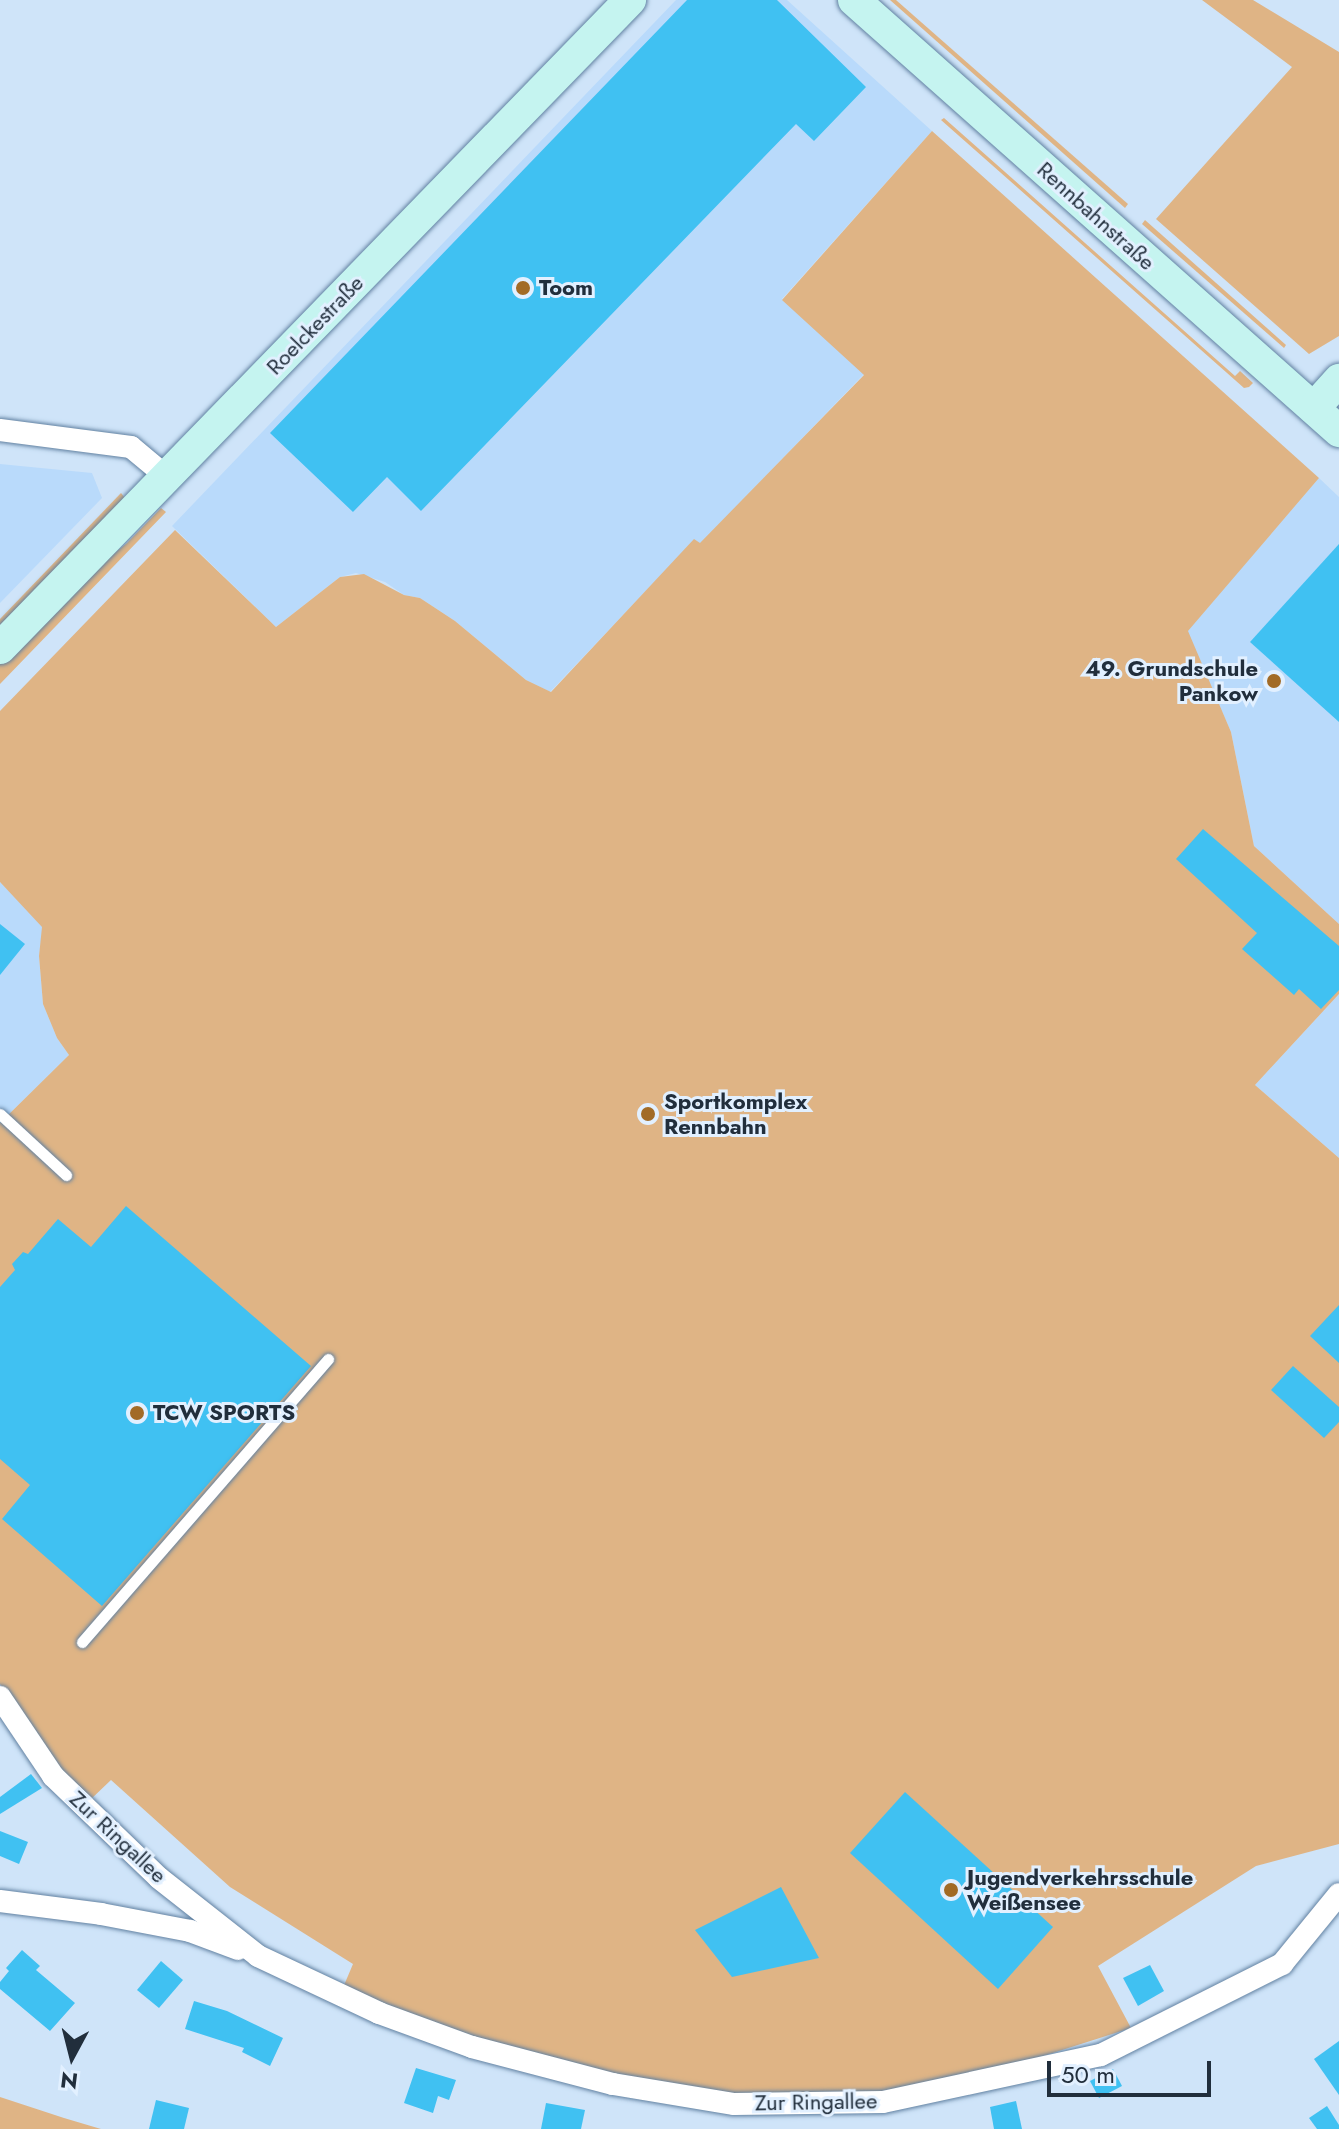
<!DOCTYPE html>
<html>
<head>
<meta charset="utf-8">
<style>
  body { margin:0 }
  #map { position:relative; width:1339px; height:2129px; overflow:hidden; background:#cfe4f9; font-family:Jost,sans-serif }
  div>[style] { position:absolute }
  .built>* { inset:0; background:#b9dafb }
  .green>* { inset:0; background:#dfb485 }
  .building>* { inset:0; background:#40c1f2 }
  .roads { filter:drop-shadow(0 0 2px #6181a1) drop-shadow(0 0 2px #6181a1) }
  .lane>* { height:11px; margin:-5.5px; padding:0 5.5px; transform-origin:5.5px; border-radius:5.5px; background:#fff }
  .street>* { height:22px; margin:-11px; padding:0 11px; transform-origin:11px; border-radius:11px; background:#fff }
  .secondary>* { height:32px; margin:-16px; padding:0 16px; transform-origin:16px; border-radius:16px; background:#c5f4f0 }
  .dots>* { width:22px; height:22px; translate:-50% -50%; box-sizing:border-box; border:4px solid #e2f0ff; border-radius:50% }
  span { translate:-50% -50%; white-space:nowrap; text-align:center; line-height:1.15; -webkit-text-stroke:6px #e2f0ff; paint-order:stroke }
  .street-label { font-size:22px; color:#212e3c }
  .poi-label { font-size:22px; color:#212e3c; font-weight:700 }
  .left { translate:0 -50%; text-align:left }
  .right { translate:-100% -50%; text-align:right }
  .north { position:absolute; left:32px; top:2017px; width:80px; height:80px; -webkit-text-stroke:6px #e2f0ff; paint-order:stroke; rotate:187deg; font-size:22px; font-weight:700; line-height:32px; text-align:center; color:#212e3c }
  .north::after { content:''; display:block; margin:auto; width:28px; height:36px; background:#212e3c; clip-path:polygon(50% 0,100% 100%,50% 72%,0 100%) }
  .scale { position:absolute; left:1047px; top:2061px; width:164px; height:36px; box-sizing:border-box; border:4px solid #212e3c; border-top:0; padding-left:10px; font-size:24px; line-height:28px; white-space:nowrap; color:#212e3c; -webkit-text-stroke:6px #e2f0ff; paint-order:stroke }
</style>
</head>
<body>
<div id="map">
  <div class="built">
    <div style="clip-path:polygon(676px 0,787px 0,932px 131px,782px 299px,864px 374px,700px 544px,694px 540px,550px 692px,526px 680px,455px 621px,420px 598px,404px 595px,385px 582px,356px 573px,340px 577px,276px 627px,172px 526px)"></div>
    <div style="clip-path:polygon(0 464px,92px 473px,102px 498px,0 603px)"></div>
    <div style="clip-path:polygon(1319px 478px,1339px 497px,1339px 924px,1254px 846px,1231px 732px,1187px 631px)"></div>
    <div style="clip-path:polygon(0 882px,43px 927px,39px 956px,43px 1004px,57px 1038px,69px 1055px,0 1123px)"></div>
    <div style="clip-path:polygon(1339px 994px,1339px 1158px,1255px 1085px)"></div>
  </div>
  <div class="green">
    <div style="clip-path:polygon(890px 0,896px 0,1128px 204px,1125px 208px)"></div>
    <div style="clip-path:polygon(1202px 0,1253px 0,1339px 52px,1339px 336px,1309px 354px,1156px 219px,1292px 67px)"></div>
    <div style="clip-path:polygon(944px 118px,1235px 376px,1240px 371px,1253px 383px,1249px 387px,1244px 388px,941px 120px)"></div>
    <div style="clip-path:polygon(932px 131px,1319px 478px,1188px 631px,1231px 732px,1254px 846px,1339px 924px,1339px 994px,1255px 1085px,1339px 1158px,1339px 1844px,1256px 1866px,1098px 1966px,1131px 2028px,968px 2080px,859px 2094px,727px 2095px,550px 2063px,342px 1990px,353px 1964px,230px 1887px,111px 1780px,89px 1801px,26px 1728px,0 1684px,0 1123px,69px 1055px,57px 1038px,43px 1004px,39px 956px,42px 927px,0 882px,0 711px,175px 530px,276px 627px,340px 577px,364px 574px,404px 595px,420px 598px,455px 621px,526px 680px,551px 692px,694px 539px,700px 543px,864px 375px,782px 300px)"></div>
    <div style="clip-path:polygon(1145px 220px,1286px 345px,1284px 348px,1142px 224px)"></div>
    <div style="clip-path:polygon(121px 493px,125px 498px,0 628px,0 619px)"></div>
    <div style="clip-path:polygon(161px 508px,166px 512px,0 684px,0 664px,81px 580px,127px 543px)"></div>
    <div style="clip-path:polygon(0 2097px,64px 2118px,101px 2129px,0 2129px)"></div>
  </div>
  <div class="building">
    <div style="clip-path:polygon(687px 0,777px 0,866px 87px,814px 141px,796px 124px,421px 511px,387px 477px,353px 512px,270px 433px)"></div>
    <div style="clip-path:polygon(1339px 544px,1339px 722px,1250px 642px)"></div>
    <div style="clip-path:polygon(1203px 829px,1339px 946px,1339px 990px,1321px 1009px,1299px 989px,1294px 995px,1242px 949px,1257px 933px,1176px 859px)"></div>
    <div style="clip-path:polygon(0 924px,25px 944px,0 975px)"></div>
    <div style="clip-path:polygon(126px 1206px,311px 1366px,102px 1606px,2px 1519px,30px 1485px,0 1459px,0 1287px,15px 1270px,12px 1264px,23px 1252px,28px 1254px,58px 1219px,91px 1247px)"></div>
    <div style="clip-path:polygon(1339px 1305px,1339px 1363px,1310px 1336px)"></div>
    <div style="clip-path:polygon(1293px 1366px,1339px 1407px,1339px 1422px,1324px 1438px,1271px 1390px)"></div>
    <div style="clip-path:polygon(31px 1774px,42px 1788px,0 1814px,0 1797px)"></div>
    <div style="clip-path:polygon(905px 1792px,1053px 1927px,998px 1989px,850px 1853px)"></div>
    <div style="clip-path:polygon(0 1831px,28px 1842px,19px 1864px,0 1856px)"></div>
    <div style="clip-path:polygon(781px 1887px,819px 1958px,732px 1977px,695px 1930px)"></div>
    <div style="clip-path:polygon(22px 1950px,40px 1966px,36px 1970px,75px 2003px,50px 2031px,0 1989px,0 1982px,9px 1971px,6px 1968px)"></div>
    <div style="clip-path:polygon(161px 1961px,183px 1980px,159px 2008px,137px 1990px)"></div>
    <div style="clip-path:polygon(1150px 1965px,1164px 1991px,1138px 2006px,1123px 1978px)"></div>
    <div style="clip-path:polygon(194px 2001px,227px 2011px,283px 2038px,270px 2066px,242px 2052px,244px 2048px,185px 2029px)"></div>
    <div style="clip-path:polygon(1339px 2041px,1339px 2095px,1314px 2059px)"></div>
    <div style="clip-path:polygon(416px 2068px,456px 2080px,449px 2100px,438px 2096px,433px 2113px,404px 2103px)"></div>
    <div style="clip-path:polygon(1113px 2069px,1122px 2086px,1099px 2098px,1090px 2081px)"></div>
    <div style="clip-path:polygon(156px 2100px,189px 2108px,184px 2129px,149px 2129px)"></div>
    <div style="clip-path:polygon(1016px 2101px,1022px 2129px,994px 2129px,990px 2107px)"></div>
    <div style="clip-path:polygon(546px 2103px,585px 2110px,581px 2129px,541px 2129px)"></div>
    <div style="clip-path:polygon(1327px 2106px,1339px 2125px,1339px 2129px,1317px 2129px,1309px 2118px)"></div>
  </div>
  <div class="roads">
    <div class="lane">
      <div style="left:0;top:1114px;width:90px;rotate:42.7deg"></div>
      <div style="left:82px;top:1642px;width:375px;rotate:-49deg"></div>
    </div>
    <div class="street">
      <div style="left:0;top:430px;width:132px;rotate:7.4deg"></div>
      <div style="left:131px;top:447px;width:47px;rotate:39.8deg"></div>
      <div style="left:0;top:1697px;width:95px;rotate:56.1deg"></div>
      <div style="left:53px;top:1776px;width:147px;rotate:43.9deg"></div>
      <div style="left:159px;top:1878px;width:126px;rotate:38.2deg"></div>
      <div style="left:258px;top:1956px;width:134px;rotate:25.2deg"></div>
      <div style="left:379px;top:2013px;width:99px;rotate:20.1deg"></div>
      <div style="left:472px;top:2047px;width:146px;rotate:14.7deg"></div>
      <div style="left:613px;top:2084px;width:123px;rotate:9.4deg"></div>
      <div style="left:734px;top:2104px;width:149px;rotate:-0.8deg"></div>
      <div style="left:883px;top:2102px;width:223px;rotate:-12.2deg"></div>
      <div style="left:1101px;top:2055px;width:203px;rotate:-26.7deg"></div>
      <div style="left:1282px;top:1964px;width:90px;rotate:-50.8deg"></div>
      <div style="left:0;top:1901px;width:102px;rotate:7.3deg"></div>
      <div style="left:101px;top:1914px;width:91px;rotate:10.8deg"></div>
      <div style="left:190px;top:1931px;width:51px;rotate:20.6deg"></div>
    </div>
    <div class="secondary">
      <div style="left:854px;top:0;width:649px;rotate:41.63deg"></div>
      <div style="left:1314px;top:408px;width:38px;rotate:-48deg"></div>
      <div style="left:0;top:648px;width:904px;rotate:-45.81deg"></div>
    </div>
  </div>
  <div class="dots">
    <div style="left:523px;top:288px;background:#a26b26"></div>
    <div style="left:1274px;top:681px;background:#a26b26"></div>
    <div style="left:648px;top:1114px;background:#a26b26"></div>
    <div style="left:137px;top:1413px;background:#a26b26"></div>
    <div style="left:951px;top:1890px;background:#a26b26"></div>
  </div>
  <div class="street-label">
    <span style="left:1096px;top:216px;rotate:42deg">Rennbahnstraße</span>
    <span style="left:315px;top:325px;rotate:-46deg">Roelckestraße</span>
    <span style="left:118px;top:1837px;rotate:43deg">Zur Ringallee</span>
    <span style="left:816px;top:2102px;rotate:-1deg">Zur Ringallee</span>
  </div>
  <div class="poi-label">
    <span class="left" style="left:539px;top:288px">Toom</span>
    <span class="right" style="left:1258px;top:681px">49. Grundschule<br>Pankow</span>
    <span class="left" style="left:664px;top:1114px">Sportkomplex<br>Rennbahn</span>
    <span class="left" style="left:153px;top:1413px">TCW SPORTS</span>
    <span class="left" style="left:967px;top:1890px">Jugendverkehrsschule<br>Weißensee</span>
  </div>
  <div class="north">N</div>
  <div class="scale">50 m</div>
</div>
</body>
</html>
